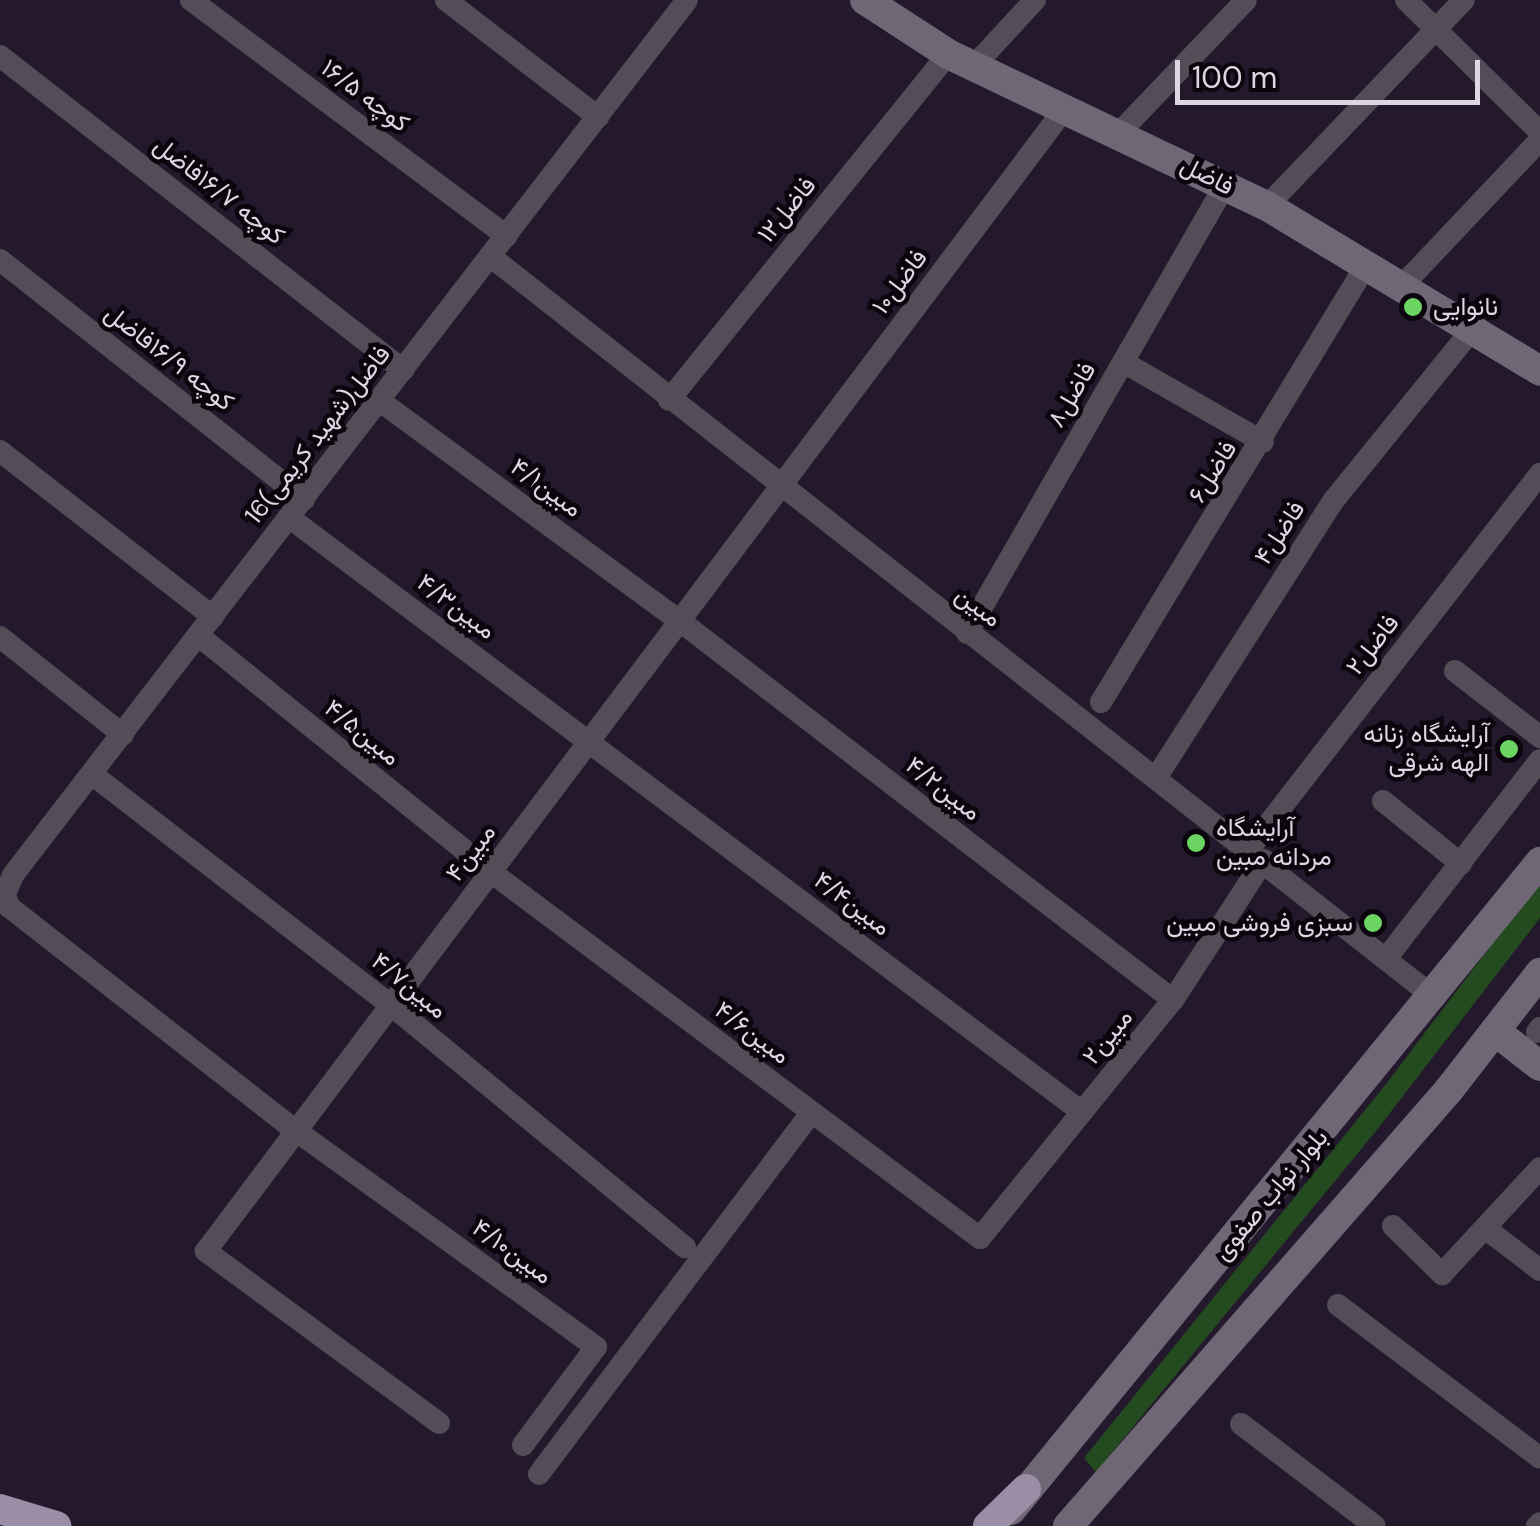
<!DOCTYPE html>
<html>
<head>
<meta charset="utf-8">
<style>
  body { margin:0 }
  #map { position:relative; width:1540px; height:1526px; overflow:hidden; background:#24192c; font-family:"DM Sans",Vazirmatn,sans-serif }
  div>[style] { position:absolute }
  .green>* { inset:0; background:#234b1f }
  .street>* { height:22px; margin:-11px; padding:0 11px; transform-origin:11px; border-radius:11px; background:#524d57 }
  .secondary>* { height:30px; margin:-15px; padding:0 15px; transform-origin:15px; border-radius:15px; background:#6f6776 }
  .highway>* { height:30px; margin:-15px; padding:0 15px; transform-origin:15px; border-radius:15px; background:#9a8da5 }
  .dots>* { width:28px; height:28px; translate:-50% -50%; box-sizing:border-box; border:5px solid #0b060e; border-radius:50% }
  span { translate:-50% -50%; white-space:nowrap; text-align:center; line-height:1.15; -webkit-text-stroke:9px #0b060e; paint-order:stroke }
  .street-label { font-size:25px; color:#ddd6e3 }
  .poi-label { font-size:25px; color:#ddd6e3 }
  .left { translate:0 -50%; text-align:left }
  .right { translate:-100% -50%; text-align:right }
  .scale { position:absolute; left:1175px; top:60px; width:305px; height:45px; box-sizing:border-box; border:5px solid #ddd6e3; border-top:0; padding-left:12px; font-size:30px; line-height:35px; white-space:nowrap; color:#ddd6e3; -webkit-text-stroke:8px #0b060e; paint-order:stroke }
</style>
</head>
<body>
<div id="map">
  <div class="green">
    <div style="clip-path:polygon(1540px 881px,1540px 918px,1376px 1131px,1096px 1472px,1084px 1458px,1386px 1084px)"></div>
  </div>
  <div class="street">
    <div style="left:191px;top:0;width:394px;rotate:36.8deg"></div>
    <div style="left:446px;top:0;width:192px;rotate:37.6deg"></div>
    <div style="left:1406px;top:0;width:188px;rotate:44.6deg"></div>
    <div style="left:0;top:56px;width:511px;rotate:37.92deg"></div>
    <div style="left:974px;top:66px;width:90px;rotate:-47.3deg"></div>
    <div style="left:1120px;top:132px;width:182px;rotate:-46.3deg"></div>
    <div style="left:1267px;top:206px;width:285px;rotate:-46.3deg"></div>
    <div style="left:490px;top:256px;width:1201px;rotate:38.14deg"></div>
    <div style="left:0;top:260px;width:387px;rotate:38.2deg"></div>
    <div style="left:1400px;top:288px;width:204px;rotate:-46.6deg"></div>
    <div style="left:1123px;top:362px;width:161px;rotate:29.7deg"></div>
    <div style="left:669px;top:400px;width:444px;rotate:-51.1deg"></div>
    <div style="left:380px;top:401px;width:372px;rotate:36.3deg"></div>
    <div style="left:680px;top:621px;width:622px;rotate:37.55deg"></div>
    <div style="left:0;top:451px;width:270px;rotate:37.9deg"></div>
    <div style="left:290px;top:518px;width:990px;rotate:36.87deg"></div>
    <div style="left:967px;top:633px;width:517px;rotate:-60.06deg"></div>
    <div style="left:199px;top:636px;width:375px;rotate:38.9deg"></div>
    <div style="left:491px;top:872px;width:611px;rotate:36.81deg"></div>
    <div style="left:980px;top:1238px;width:306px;rotate:-51deg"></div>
    <div style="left:1173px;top:1000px;width:167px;rotate:-57deg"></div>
    <div style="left:0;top:637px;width:157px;rotate:38.5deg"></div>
    <div style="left:1455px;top:671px;width:108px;rotate:37.8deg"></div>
    <div style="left:1101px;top:702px;width:509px;rotate:-58.75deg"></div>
    <div style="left:93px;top:775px;width:376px;rotate:37.7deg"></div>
    <div style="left:391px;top:1005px;width:381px;rotate:39.5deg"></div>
    <div style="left:1156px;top:778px;width:330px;rotate:-57.4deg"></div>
    <div style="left:1334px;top:500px;width:216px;rotate:-51deg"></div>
    <div style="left:1383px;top:801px;width:100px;rotate:38.9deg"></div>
    <div style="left:1249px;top:849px;width:475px;rotate:-52.2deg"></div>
    <div style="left:1388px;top:956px;width:248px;rotate:-52.2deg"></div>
    <div style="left:1537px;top:1032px;width:5px;rotate:-53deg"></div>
    <div style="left:1393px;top:1226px;width:69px;rotate:44.4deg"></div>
    <div style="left:1442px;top:1274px;width:144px;rotate:-47.2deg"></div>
    <div style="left:1485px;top:1228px;width:69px;rotate:37.4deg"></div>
    <div style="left:1338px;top:1305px;width:253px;rotate:37.1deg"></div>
    <div style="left:439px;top:1423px;width:290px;rotate:-143.6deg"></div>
    <div style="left:206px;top:1251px;width:1430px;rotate:-53.07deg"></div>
    <div style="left:1241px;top:1424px;width:168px;rotate:37.3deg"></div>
    <div style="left:523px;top:1445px;width:122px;rotate:-53.3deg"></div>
    <div style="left:596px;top:1347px;width:370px;rotate:-144.2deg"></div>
    <div style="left:296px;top:1131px;width:364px;rotate:-142deg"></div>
    <div style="left:9px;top:907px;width:14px;rotate:-107deg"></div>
    <div style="left:5px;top:894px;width:21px;rotate:-67deg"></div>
    <div style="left:13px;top:875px;width:1104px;rotate:-52.39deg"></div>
    <div style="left:539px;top:1474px;width:453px;rotate:-53deg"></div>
    <div style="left:1537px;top:1526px;width:4px;rotate:-45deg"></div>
  </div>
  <div class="secondary">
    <div style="left:865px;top:0;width:99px;rotate:33deg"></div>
    <div style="left:948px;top:54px;width:353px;rotate:25.5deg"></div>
    <div style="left:1267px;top:206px;width:319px;rotate:31.1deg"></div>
    <div style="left:1495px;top:1031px;width:57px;rotate:37.9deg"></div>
    <div style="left:1011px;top:1510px;width:837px;rotate:-50.77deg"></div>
    <div style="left:1068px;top:1526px;width:578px;rotate:-48.86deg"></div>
    <div style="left:1448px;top:1091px;width:150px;rotate:-52.1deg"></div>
  </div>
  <div class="highway">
    <div style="left:0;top:1509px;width:59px;rotate:16.9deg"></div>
    <div style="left:988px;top:1526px;width:53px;rotate:-44.2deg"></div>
  </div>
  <div class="dots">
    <div style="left:1413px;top:307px;background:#6dd361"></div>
    <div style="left:1509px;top:749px;background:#6dd361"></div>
    <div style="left:1196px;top:843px;background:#6dd361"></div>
    <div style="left:1373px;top:923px;background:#6dd361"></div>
  </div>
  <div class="street-label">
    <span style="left:365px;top:96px;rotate:37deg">کوچه ۱۶/۵</span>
    <span style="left:1207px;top:176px;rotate:27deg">فاضل</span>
    <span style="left:219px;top:191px;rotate:38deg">کوچه ۱۶/۷فاضل</span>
    <span style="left:787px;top:210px;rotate:-51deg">۱۲فاضل</span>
    <span style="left:900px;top:282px;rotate:-53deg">۱۰فاضل</span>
    <span style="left:169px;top:358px;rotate:38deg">کوچه ۱۶/۹فاضل</span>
    <span style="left:1072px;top:395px;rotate:-60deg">۸فاضل</span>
    <span style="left:318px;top:435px;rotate:-52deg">16فاضل(شهید کریمی)</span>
    <span style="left:1213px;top:472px;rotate:-58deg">۶فاضل</span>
    <span style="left:546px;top:488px;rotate:36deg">۴/۱مبین</span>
    <span style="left:1280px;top:533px;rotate:-57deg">۴فاضل</span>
    <span style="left:456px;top:607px;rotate:37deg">۴/۳مبین</span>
    <span style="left:978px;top:607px;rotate:37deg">مبین</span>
    <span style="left:1373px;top:645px;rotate:-52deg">۲فاضل</span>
    <span style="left:362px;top:733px;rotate:39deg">۴/۵مبین</span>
    <span style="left:943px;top:789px;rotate:38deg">۴/۲مبین</span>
    <span style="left:471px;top:853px;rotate:-53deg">۴مبین</span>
    <span style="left:852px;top:904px;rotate:37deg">۴/۴مبین</span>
    <span style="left:409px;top:986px;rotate:39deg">۴/۷مبین</span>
    <span style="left:752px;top:1033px;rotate:37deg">۴/۶مبین</span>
    <span style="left:1108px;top:1037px;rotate:-51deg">۲مبین</span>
    <span style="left:1271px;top:1195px;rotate:-50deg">بلوار نواب صفوی</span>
    <span style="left:512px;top:1252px;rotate:36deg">۴/۱۰مبین</span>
  </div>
  <div class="poi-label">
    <span class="left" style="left:1433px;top:307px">نانوایی</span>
    <span class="right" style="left:1489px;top:749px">آرایشگاه زنانه<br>الهه شرقی</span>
    <span class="left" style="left:1216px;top:843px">آرایشگاه<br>مردانه مبین</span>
    <span class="right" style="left:1353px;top:923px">سبزی فروشی مبین</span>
  </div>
  <div class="scale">100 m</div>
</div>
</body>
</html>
